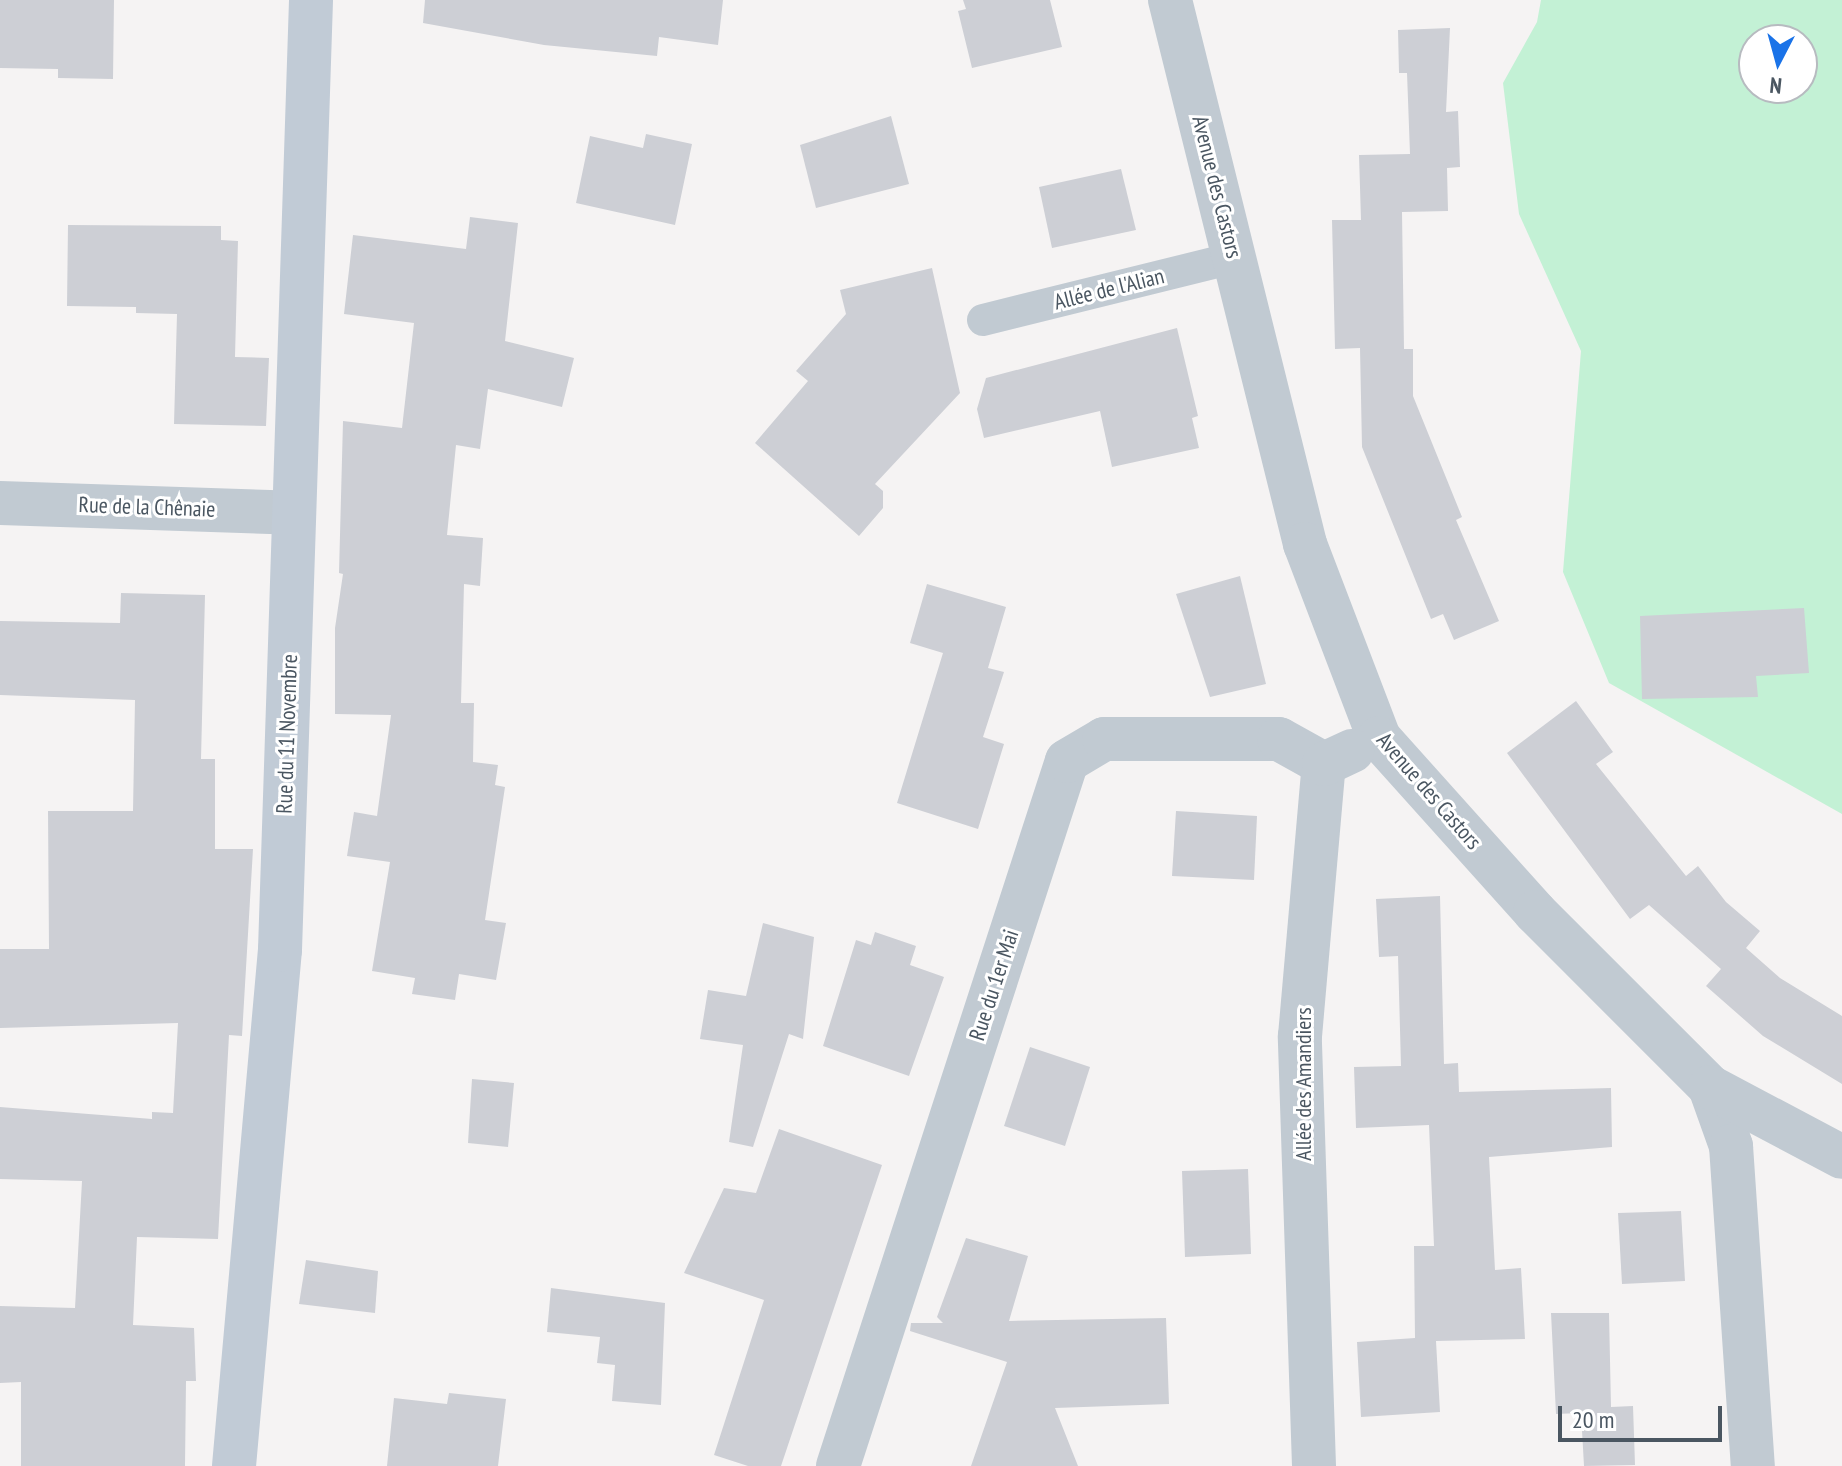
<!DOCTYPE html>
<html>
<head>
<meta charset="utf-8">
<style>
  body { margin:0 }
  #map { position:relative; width:1842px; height:1466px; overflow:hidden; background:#f5f3f3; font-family:"PT Sans Narrow",sans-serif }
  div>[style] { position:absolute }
  .green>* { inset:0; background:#c3f1d5 }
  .building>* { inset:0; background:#cdcfd5 }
  .lane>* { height:32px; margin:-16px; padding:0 16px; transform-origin:16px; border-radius:16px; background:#c1cad2 }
  .street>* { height:44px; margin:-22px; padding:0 22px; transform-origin:22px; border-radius:22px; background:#c1cad2 }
  .secondary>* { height:44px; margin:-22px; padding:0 22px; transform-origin:22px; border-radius:22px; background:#c1cbd6 }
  span { translate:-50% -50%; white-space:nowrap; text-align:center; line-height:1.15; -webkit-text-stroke:6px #fff; paint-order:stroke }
  .street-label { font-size:22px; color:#4a5661 }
  .north { position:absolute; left:1738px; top:24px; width:80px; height:80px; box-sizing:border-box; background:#fff; border:2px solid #b7bbc0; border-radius:50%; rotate:186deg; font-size:22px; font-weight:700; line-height:32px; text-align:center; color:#4a5661 }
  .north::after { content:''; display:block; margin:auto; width:28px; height:36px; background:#1a73e8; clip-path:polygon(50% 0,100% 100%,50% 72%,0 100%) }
  .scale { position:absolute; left:1558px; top:1406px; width:164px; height:36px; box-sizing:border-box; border:4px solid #4a5661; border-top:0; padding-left:10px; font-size:24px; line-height:28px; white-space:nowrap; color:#4a5661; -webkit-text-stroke:6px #fff; paint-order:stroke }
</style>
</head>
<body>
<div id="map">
  <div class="green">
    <div style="clip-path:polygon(evenodd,1541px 0,1842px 0,1842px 814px,1609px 683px,1563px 572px,1581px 351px,1519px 214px,1503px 83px,1537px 22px,1541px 0,1754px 40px,1802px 40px,1802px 88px,1754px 88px,1754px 40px)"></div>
  </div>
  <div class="building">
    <div style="clip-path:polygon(0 0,114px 0,113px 79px,58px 78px,58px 69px,0 68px)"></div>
    <div style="clip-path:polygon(425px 0,723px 0,718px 45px,659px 37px,657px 56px,544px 45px,423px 23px)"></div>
    <div style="clip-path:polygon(963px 0,1050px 0,1062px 47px,972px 68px,958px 11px,966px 9px)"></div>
    <div style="clip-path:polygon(1450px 28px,1446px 112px,1458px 111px,1460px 167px,1447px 168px,1448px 211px,1402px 212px,1404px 349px,1413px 349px,1413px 396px,1462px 517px,1456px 520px,1499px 621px,1454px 640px,1443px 614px,1431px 619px,1362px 447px,1360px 348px,1335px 349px,1332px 220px,1361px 220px,1359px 155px,1410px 154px,1407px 73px,1399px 73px,1398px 30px)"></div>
    <div style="clip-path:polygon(891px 116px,909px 184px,816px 208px,800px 145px)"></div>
    <div style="clip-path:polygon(646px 134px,692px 144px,675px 225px,576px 203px,590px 136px,643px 148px)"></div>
    <div style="clip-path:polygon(1121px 169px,1136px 230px,1052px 248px,1039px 187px)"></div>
    <div style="clip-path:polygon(470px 217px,518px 223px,505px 341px,574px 358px,562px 407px,488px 389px,480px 449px,456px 445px,447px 535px,483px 538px,480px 586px,464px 584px,461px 703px,474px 703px,473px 762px,498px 765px,495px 785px,505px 787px,485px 920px,506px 923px,496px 980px,459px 974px,455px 1000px,412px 994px,415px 978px,372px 971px,390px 862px,347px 856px,354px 812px,377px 816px,391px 715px,335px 714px,335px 628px,343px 574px,339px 573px,343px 421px,402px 428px,414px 323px,344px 314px,353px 235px,466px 249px)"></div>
    <div style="clip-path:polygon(68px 225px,221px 226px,221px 240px,238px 241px,235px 357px,269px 358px,266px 426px,174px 424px,177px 314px,136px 313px,136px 307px,67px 306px)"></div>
    <div style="clip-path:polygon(932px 268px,960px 393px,875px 484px,883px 491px,883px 508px,859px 536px,755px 443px,808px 381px,796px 371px,846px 314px,840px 290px)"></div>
    <div style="clip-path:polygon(1177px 328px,1198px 416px,1192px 418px,1199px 448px,1112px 467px,1100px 411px,984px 438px,977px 409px,986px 378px)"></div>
    <div style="clip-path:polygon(1240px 576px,1266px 684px,1210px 697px,1176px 594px)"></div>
    <div style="clip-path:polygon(927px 584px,1006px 607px,988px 668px,1004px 672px,983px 737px,1004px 744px,978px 829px,897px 803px,943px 653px,910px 643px)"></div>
    <div style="clip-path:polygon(121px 593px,205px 595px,201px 759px,215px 759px,215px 849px,253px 849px,242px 1036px,229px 1035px,218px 1239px,137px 1237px,133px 1325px,194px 1328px,196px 1381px,186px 1381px,185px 1466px,21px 1466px,21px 1382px,0 1383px,0 1306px,75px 1308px,82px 1181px,0 1179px,0 1107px,152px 1119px,152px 1112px,173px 1113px,178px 1023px,0 1028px,0 949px,49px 949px,48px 811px,133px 811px,135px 700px,0 695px,0 621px,120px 623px)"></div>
    <div style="clip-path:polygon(1804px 608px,1809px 673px,1756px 676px,1758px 697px,1642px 699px,1640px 616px)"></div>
    <div style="clip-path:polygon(1576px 701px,1613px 752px,1596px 764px,1686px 876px,1698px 866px,1726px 902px,1760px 931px,1746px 948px,1780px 978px,1842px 1016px,1842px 1084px,1763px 1036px,1706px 986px,1721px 969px,1649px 905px,1630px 919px,1507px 753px)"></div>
    <div style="clip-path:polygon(1176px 811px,1257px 816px,1254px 880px,1172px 876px)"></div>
    <div style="clip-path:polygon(1440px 896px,1444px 1064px,1458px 1063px,1459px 1092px,1611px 1088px,1612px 1147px,1489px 1157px,1495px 1270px,1521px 1268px,1525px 1339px,1436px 1341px,1440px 1412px,1361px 1417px,1357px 1342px,1415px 1338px,1414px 1246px,1434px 1246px,1429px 1125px,1356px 1128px,1354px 1067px,1401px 1066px,1398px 956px,1379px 957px,1376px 899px)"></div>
    <div style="clip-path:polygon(763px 923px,814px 937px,803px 1039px,789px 1034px,753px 1147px,729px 1142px,743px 1045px,700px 1039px,708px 990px,746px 996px)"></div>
    <div style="clip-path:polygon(875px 932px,916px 946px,910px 965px,944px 977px,909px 1076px,823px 1046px,856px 940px,871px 945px)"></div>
    <div style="clip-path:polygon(1030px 1047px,1090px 1067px,1065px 1146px,1004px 1126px)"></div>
    <div style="clip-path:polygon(472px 1079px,514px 1083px,508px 1147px,468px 1143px)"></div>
    <div style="clip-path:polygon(779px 1129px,882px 1165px,781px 1466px,748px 1466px,714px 1455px,764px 1300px,684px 1273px,724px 1188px,756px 1193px)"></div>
    <div style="clip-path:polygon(1248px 1169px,1251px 1254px,1185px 1257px,1182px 1171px)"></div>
    <div style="clip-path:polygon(1681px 1211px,1685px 1281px,1622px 1284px,1618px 1213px)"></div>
    <div style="clip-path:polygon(966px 1238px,1028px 1256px,1009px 1321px,1166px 1318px,1169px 1404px,1055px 1408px,1078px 1466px,971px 1466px,1007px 1362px,910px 1331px,911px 1323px,943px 1323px,937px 1317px)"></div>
    <div style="clip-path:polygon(306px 1260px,378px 1271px,375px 1313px,299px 1304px)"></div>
    <div style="clip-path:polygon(551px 1288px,665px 1303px,661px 1405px,612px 1401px,615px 1365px,597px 1363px,600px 1337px,547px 1332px)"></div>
    <div style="clip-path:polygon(1551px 1313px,1609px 1313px,1611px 1407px,1633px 1406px,1635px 1465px,1584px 1466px,1581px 1413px,1556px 1414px)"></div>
    <div style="clip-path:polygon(449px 1393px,506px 1399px,498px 1466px,387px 1466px,394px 1398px,447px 1404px)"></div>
  </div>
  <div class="lane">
    <div style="left:983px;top:320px;width:259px;rotate:-13.9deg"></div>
  </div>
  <div class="street">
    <div style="left:1170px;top:0;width:561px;rotate:76.06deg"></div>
    <div style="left:1305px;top:544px;width:208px;rotate:69.1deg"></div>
    <div style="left:1379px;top:738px;width:234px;rotate:48.1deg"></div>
    <div style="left:1535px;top:912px;width:247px;rotate:45deg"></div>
    <div style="left:1710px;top:1087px;width:63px;rotate:70.4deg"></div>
    <div style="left:1731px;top:1146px;width:321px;rotate:86.1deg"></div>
    <div style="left:0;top:503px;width:294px;rotate:1.9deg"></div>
    <div style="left:1710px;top:1087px;width:149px;rotate:27.9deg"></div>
    <div style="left:838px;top:1466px;width:741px;rotate:-72.01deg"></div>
    <div style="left:1067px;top:761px;width:43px;rotate:-30.7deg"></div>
    <div style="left:1104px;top:739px;width:175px"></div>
    <div style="left:1279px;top:739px;width:51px;rotate:29.1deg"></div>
    <div style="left:1314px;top:1466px;width:430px;rotate:-91.9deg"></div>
    <div style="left:1300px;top:1036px;width:273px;rotate:-85deg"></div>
    <div style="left:1324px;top:764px;width:31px;rotate:-25deg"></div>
  </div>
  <div class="secondary">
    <div style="left:234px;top:1466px;width:518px;rotate:-84.91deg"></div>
    <div style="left:280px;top:950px;width:951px;rotate:-88.13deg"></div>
  </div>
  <div class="street-label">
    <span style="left:1217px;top:187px;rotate:76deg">Avenue des Castors</span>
    <span style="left:1109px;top:289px;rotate:-14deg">Allée de l'Alian</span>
    <span style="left:147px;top:507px;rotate:2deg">Rue de la Chênaie</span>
    <span style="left:287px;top:734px;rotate:-88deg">Rue du 11 Novembre</span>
    <span style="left:1429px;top:791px;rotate:49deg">Avenue des Castors</span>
    <span style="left:994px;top:985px;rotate:-72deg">Rue du 1er Mai</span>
    <span style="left:1304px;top:1084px;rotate:-90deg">Allée des Amandiers</span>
  </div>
  <div class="north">N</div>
  <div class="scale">20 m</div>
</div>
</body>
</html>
